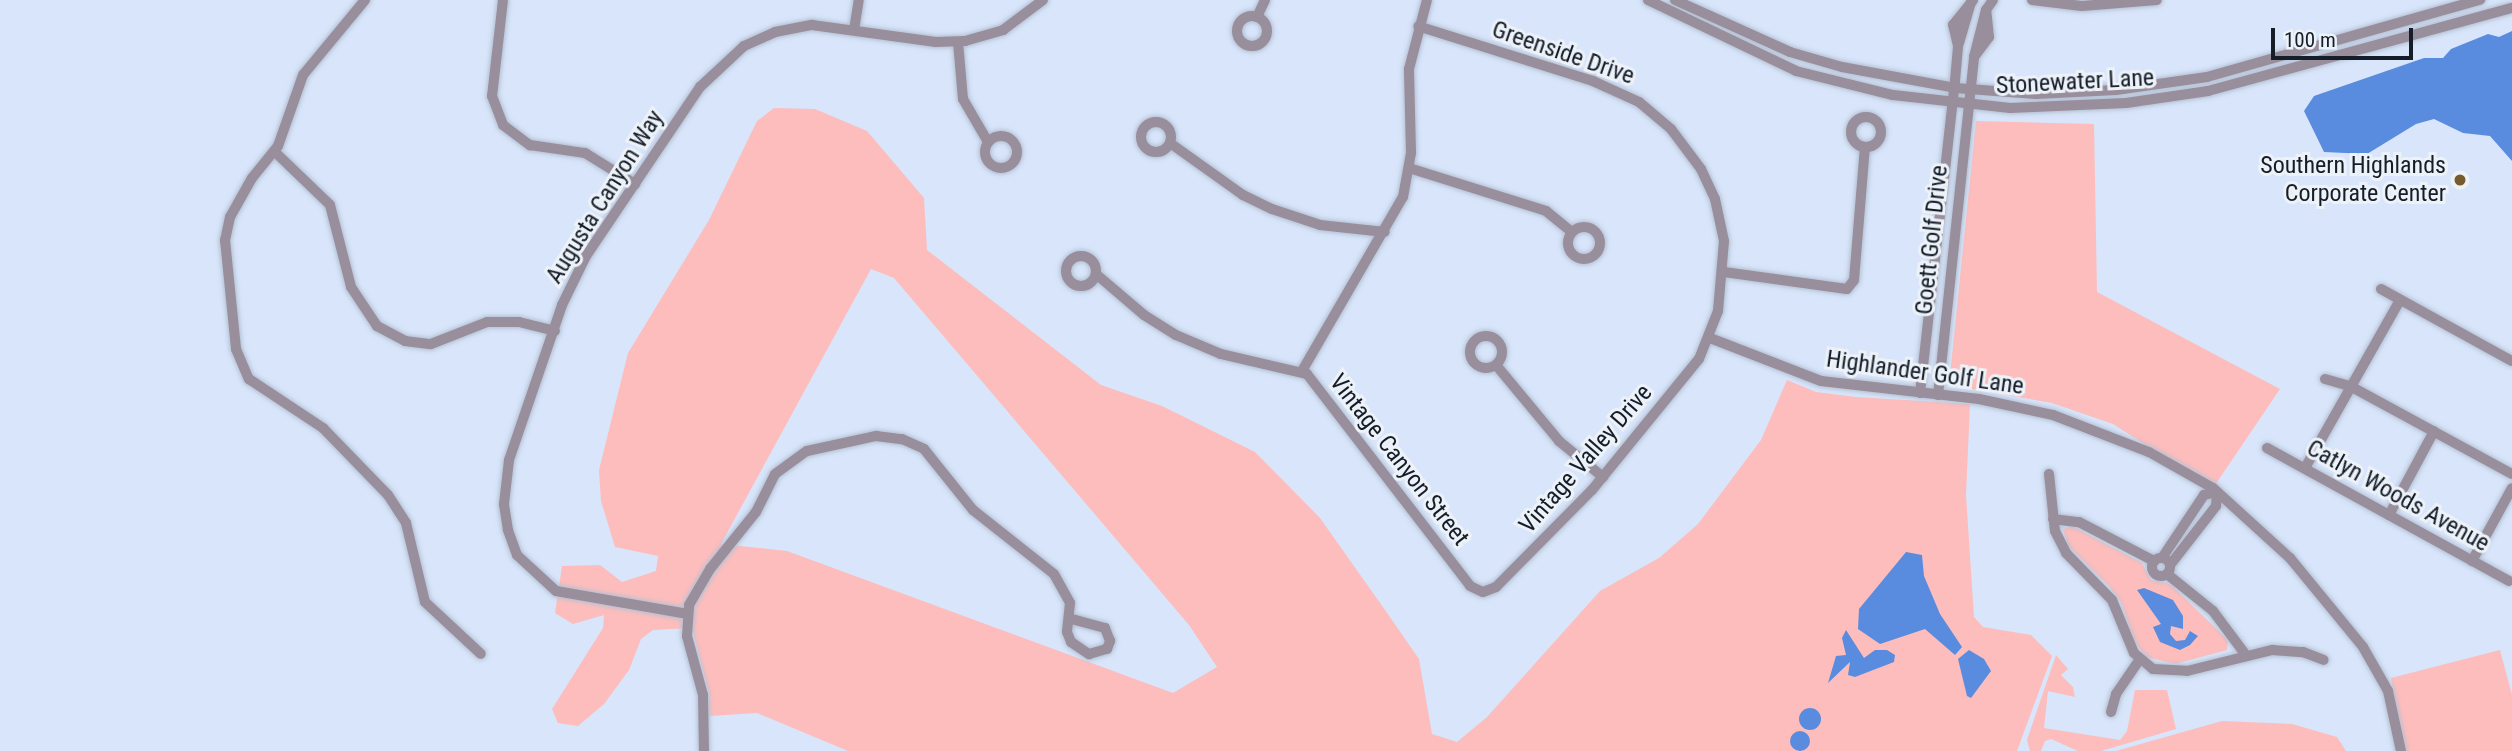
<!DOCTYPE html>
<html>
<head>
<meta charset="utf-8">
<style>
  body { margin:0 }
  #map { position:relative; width:2512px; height:751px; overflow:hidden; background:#d8e5fa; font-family:"Roboto Condensed",sans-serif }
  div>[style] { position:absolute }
  .green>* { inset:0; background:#fdbdbc }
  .water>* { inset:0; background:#598cde }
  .round { border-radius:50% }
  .roads { filter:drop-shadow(0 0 2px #b5c1d4) drop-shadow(0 0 2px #b5c1d4) }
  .minor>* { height:10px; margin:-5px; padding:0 5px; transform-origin:5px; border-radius:5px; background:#998e9b }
  .minor>.ring { margin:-5px; padding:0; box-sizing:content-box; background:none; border:10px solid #998e9b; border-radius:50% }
  .dots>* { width:19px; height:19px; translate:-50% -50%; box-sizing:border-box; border:4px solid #edf2f8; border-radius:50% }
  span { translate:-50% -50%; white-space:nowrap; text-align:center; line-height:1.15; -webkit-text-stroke:6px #edf2f8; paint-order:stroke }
  .street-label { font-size:24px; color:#151d29 }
  .poi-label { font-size:24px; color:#151d29 }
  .right { translate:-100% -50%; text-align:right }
  .scale { position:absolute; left:2271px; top:28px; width:142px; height:32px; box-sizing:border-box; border:4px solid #151d29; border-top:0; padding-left:9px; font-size:21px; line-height:24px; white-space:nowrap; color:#151d29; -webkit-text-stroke:5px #edf2f8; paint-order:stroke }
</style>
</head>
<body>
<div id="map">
  <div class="green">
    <div style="clip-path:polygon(evenodd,774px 108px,815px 109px,867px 131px,924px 198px,927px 250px,1101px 385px,1162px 406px,1255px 452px,1320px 518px,1385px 610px,1419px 659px,1432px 734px,1457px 742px,1487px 717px,1600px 591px,1659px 558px,1698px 524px,1761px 440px,1787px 380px,1816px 392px,1856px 397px,1970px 404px,1966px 495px,1974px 617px,1983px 627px,2031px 635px,2052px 656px,2017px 751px,848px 751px,757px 713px,709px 716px,709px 694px,692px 628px,653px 630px,641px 639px,629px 670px,604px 704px,578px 726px,558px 723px,552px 709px,603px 628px,604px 615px,573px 624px,555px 613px,562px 566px,600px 565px,622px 582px,656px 571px,658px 556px,615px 547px,601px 501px,599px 470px,628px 353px,709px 220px,757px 121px,774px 108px,871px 269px,894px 278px,1189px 625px,1217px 667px,1173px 693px,787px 551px,721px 544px,871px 269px)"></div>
    <div style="clip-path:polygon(1976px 121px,2094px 124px,2097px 292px,2280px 389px,2213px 488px,2113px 424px,2052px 403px,1949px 385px)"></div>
    <div style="clip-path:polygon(2072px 526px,2142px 563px,2151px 580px,2170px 584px,2228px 640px,2227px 650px,2175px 664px,2147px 657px,2135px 643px,2121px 602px,2108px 585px,2068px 546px,2063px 529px)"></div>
    <div style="clip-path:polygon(2500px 650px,2512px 695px,2512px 751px,2405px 751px,2391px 678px)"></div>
    <div style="clip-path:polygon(2056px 655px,2068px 669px,2061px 675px,2073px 687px,2075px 697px,2048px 691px,2044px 728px,2120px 740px,2127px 731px,2135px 690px,2167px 690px,2176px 729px,2101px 751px,2078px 751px,2051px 739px,2045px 741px,2041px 751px,2030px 751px,2027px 740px)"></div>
    <div style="clip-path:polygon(2222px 721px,2292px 724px,2337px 737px,2346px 751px,2116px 751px)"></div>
  </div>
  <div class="water">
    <div style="clip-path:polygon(2512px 31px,2512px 161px,2490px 136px,2463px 133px,2434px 119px,2416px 124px,2367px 154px,2324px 152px,2304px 111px,2314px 96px,2424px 58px,2443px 58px,2451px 49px,2488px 34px,2499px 37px)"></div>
    <div style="clip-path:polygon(1906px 552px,1922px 555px,1924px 576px,1940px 614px,1962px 647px,1955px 655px,1925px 629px,1880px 644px,1858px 629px,1859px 609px)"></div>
    <div style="clip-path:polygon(2144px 588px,2173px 600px,2183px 616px,2183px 629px,2171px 626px,2170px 634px,2176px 641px,2185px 640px,2190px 631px,2198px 636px,2190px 645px,2180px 650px,2160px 642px,2153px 627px,2161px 624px,2137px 590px)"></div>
    <div style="clip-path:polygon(1846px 630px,1864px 658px,1875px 650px,1887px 650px,1895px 655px,1894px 662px,1855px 677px,1848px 675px,1850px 662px,1828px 683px,1836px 656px,1846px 655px,1842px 638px)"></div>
    <div style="clip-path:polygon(1969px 650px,1984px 659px,1991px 671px,1971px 698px,1967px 696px,1958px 659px)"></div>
    <div class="round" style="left:1799px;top:708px;width:22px;height:22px"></div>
    <div class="round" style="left:1790px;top:731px;width:20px;height:20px"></div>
  </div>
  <div class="roads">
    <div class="minor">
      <div style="left:365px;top:0;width:97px;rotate:129.6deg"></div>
      <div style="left:303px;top:75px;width:75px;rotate:109.4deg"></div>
      <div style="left:278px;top:146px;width:41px;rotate:129.1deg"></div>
      <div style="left:252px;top:178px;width:45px;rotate:119.4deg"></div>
      <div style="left:230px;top:217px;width:24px;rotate:102deg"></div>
      <div style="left:225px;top:240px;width:110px;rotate:84.2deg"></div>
      <div style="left:236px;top:349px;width:33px;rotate:67deg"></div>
      <div style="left:249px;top:379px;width:89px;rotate:33.5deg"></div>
      <div style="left:323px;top:428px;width:93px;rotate:45.9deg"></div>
      <div style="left:388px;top:495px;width:33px;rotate:57deg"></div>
      <div style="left:406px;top:523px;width:81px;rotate:76.5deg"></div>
      <div style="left:425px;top:602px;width:76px;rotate:42.9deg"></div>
      <div style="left:503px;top:0;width:97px;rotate:96.5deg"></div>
      <div style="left:492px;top:96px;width:31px;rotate:69deg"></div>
      <div style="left:503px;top:125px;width:34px;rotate:37deg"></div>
      <div style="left:530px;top:145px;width:56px;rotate:8.3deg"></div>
      <div style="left:585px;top:153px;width:59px;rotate:31.8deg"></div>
      <div style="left:1648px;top:0;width:164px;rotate:25.6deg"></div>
      <div style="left:1796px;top:71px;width:100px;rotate:13.9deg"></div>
      <div style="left:1893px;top:95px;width:118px;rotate:6.3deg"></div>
      <div style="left:2010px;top:108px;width:116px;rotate:-2.5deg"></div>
      <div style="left:2126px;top:103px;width:83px;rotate:-8.3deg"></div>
      <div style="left:2208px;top:91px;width:315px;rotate:-15.3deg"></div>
      <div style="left:1675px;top:0;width:126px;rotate:24.3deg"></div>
      <div style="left:1790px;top:52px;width:54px;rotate:16.1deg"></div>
      <div style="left:1842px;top:67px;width:115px;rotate:10.5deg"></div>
      <div style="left:1955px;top:88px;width:81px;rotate:4.2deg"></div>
      <div style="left:2036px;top:94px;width:80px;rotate:-2.9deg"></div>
      <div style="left:2116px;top:90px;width:92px;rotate:-8.1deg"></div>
      <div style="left:2207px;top:77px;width:284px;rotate:-15.8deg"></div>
      <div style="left:2032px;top:0;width:50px;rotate:6.8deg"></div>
      <div style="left:2082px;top:6px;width:75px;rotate:-4.6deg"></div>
      <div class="ring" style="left:1237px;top:16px;width:20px;height:20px"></div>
      <div style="left:1257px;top:17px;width:19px;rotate:-65deg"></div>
      <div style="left:854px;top:30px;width:30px;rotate:-81deg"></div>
      <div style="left:958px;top:42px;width:57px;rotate:85deg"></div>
      <div style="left:963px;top:99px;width:50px;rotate:59.8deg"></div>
      <div style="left:1959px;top:43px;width:43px;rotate:-73.7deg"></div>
      <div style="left:1974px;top:57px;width:49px;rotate:-75.7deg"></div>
      <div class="ring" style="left:1851px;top:117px;width:20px;height:20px"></div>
      <div class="ring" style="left:1141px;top:122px;width:20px;height:20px"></div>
      <div class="ring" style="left:985px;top:136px;width:22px;height:22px"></div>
      <div style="left:1170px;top:143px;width:90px;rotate:35.5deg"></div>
      <div style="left:1243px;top:195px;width:32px;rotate:26deg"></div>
      <div style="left:1272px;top:209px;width:51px;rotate:18.4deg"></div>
      <div style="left:1320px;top:225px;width:65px;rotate:6.1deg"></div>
      <div style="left:275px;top:152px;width:76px;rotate:43.9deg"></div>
      <div style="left:330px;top:205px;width:85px;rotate:75.6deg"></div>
      <div style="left:351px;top:287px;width:47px;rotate:56.3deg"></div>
      <div style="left:377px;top:326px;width:32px;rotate:28deg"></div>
      <div style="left:405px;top:341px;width:26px;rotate:7deg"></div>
      <div style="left:431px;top:344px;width:60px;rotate:-21.4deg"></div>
      <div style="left:487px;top:322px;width:32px"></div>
      <div style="left:519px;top:322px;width:37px;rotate:14deg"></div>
      <div style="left:1409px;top:168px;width:144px;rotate:17.4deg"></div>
      <div style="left:1546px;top:211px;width:33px;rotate:39deg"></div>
      <div class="ring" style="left:1568px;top:227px;width:22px;height:22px"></div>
      <div class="ring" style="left:1066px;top:256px;width:20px;height:20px"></div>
      <div style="left:1724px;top:272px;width:124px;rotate:7.9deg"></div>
      <div style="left:1847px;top:289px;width:11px;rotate:-52deg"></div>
      <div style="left:1854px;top:280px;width:133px;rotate:-85.3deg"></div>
      <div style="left:1096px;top:274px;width:63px;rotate:40.5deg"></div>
      <div style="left:1144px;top:315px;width:38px;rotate:32deg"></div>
      <div style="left:1176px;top:335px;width:49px;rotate:22.9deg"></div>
      <div style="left:1221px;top:354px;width:88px;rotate:13.1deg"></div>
      <div style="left:1307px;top:374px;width:267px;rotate:52.4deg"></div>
      <div style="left:1470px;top:586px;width:14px;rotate:25deg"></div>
      <div style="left:1483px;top:592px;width:14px;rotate:-21deg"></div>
      <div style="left:1496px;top:587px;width:136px;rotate:-45.3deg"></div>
      <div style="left:1592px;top:490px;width:169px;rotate:-50.8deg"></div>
      <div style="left:1699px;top:359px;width:52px;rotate:-68.4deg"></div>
      <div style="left:1718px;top:311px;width:70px;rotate:-85.1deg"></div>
      <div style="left:1724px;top:241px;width:43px;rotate:-102.1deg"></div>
      <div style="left:1715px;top:199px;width:33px;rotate:-115deg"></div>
      <div style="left:1701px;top:169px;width:50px;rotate:-126.9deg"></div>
      <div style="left:1671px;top:129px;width:42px;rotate:-139.8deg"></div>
      <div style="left:1639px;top:102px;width:51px;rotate:-155.5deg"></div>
      <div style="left:1593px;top:81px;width:183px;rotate:-162.6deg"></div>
      <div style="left:2381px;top:289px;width:149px;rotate:28.8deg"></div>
      <div class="ring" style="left:1470px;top:336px;width:22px;height:22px"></div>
      <div style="left:1710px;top:338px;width:119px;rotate:21.2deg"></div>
      <div style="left:1821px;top:381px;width:159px;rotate:6.5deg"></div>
      <div style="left:1979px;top:399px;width:76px;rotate:12.2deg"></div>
      <div style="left:2053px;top:415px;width:103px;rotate:21.1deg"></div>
      <div style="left:2149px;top:452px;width:73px;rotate:29.4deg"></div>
      <div style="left:2213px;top:488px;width:104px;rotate:42.3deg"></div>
      <div style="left:2290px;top:558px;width:115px;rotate:50.6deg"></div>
      <div style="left:2363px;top:647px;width:51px;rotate:60.4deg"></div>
      <div style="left:2388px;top:691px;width:61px;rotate:77.8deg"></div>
      <div style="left:1496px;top:365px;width:99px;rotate:50.3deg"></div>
      <div style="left:1559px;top:441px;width:57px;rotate:39.3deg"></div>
      <div style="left:1302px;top:371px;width:201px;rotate:-59.9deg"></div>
      <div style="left:1403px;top:197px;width:45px;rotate:-79.7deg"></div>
      <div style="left:1411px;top:153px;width:84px;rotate:-91.4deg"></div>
      <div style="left:1409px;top:69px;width:71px;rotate:-75.4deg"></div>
      <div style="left:2325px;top:379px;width:26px;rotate:16deg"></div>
      <div style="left:2350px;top:386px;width:184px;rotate:28.5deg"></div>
      <div style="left:1920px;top:393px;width:314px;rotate:-83.6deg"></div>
      <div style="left:1955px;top:81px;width:35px;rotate:-85deg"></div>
      <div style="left:1958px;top:46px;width:22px;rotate:-103deg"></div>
      <div style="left:1953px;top:25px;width:32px;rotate:-51deg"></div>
      <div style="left:1938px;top:395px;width:340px;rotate:-83.9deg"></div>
      <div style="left:1974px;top:57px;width:25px;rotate:-53deg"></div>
      <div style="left:1989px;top:37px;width:27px;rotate:-96deg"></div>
      <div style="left:1986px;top:10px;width:12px;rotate:-55deg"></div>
      <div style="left:2267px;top:448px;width:276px;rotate:28.8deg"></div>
      <div style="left:2305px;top:468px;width:193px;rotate:-60.5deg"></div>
      <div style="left:2049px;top:474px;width:57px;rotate:84deg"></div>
      <div style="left:2055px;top:531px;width:25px;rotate:63deg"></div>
      <div style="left:2066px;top:553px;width:66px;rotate:45.6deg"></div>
      <div style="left:2112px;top:600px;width:57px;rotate:67.5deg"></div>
      <div style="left:2134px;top:653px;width:25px;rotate:40deg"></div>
      <div style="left:2153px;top:669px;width:34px;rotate:3deg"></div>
      <div style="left:2187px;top:671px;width:88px;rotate:-13.9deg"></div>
      <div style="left:2272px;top:650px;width:31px;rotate:4deg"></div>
      <div style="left:2303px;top:652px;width:22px;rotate:21deg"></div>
      <div style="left:2389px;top:515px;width:95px;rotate:-61.8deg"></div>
      <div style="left:2053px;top:519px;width:26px;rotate:7deg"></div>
      <div style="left:2079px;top:522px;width:85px;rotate:27.5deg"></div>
      <div class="ring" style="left:2152px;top:558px;width:8px;height:8px"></div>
      <div style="left:2162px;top:558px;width:76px;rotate:-56.3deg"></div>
      <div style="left:2204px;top:495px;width:13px;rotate:-13deg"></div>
      <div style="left:2217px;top:492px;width:14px;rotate:94deg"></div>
      <div style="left:2216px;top:506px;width:75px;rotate:127.9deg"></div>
      <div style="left:2472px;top:561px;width:83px;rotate:-61.3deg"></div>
      <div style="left:2167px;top:574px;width:59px;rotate:38.8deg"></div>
      <div style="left:2213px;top:611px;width:54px;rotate:53.3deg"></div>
      <div style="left:688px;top:614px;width:134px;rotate:-170.1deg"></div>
      <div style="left:556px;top:591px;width:53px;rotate:-137.3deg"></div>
      <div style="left:517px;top:555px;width:27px;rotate:-110deg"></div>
      <div style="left:508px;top:530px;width:26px;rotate:-99deg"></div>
      <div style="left:504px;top:504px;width:44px;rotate:-83.5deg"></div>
      <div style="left:509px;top:460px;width:164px;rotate:-71.1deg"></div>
      <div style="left:562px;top:305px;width:55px;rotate:-63.9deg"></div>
      <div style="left:586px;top:256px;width:204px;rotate:-56deg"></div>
      <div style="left:700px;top:87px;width:60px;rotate:-43deg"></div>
      <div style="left:744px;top:46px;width:34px;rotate:-24deg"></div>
      <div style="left:775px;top:32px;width:38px;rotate:-11deg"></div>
      <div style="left:812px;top:25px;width:125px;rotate:7.8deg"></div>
      <div style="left:936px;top:42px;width:29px;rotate:-2deg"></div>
      <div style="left:965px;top:41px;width:40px;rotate:-16deg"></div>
      <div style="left:1003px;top:30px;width:50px;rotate:-36.9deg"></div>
      <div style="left:2111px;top:712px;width:19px;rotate:-74deg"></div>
      <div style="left:2116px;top:694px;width:42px;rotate:-55.6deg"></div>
      <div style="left:704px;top:751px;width:56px;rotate:-91deg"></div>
      <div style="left:703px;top:695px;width:61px;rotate:-105.2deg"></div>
      <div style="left:687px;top:636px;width:31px;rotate:-86deg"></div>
      <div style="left:689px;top:605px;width:42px;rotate:-59.7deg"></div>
      <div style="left:710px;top:569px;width:73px;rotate:-51.1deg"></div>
      <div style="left:756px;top:512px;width:42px;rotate:-63.4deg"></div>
      <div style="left:775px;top:474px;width:39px;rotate:-36deg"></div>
      <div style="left:807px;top:451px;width:71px;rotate:-12.3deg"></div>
      <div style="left:876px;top:436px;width:26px;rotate:7deg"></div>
      <div style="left:902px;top:439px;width:24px;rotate:24deg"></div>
      <div style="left:924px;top:449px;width:78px;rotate:51.2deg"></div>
      <div style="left:973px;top:510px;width:103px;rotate:38.3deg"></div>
      <div style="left:1054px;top:574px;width:33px;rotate:61deg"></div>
      <div style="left:1070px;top:603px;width:29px;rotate:96deg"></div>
      <div style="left:1067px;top:632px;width:11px;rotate:68deg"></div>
      <div style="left:1071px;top:642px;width:22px;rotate:34deg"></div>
      <div style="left:1089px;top:654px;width:19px;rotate:-16deg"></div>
      <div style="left:1107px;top:649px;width:9px;rotate:-69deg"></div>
      <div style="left:1110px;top:641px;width:14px;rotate:-111deg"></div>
      <div style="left:1105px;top:628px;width:35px;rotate:-165deg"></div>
    </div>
  </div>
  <div class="dots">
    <div style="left:2460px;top:180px;background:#765b2d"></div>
  </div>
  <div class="street-label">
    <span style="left:1563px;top:53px;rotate:19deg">Greenside Drive</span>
    <span style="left:2075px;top:82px;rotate:-3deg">Stonewater Lane</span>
    <span style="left:605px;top:197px;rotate:-58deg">Augusta Canyon Way</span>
    <span style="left:1932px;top:240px;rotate:-84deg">Goett Golf Drive</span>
    <span style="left:1925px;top:373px;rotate:8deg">Highlander Golf Lane</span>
    <span style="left:1586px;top:459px;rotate:-49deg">Vintage Valley Drive</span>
    <span style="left:1399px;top:460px;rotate:52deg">Vintage Canyon Street</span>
    <span style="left:2398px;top:496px;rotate:29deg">Catlyn Woods Avenue</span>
  </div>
  <div class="poi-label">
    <span class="right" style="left:2446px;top:180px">Southern Highlands<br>Corporate Center</span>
  </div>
  <div class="scale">100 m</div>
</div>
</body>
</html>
